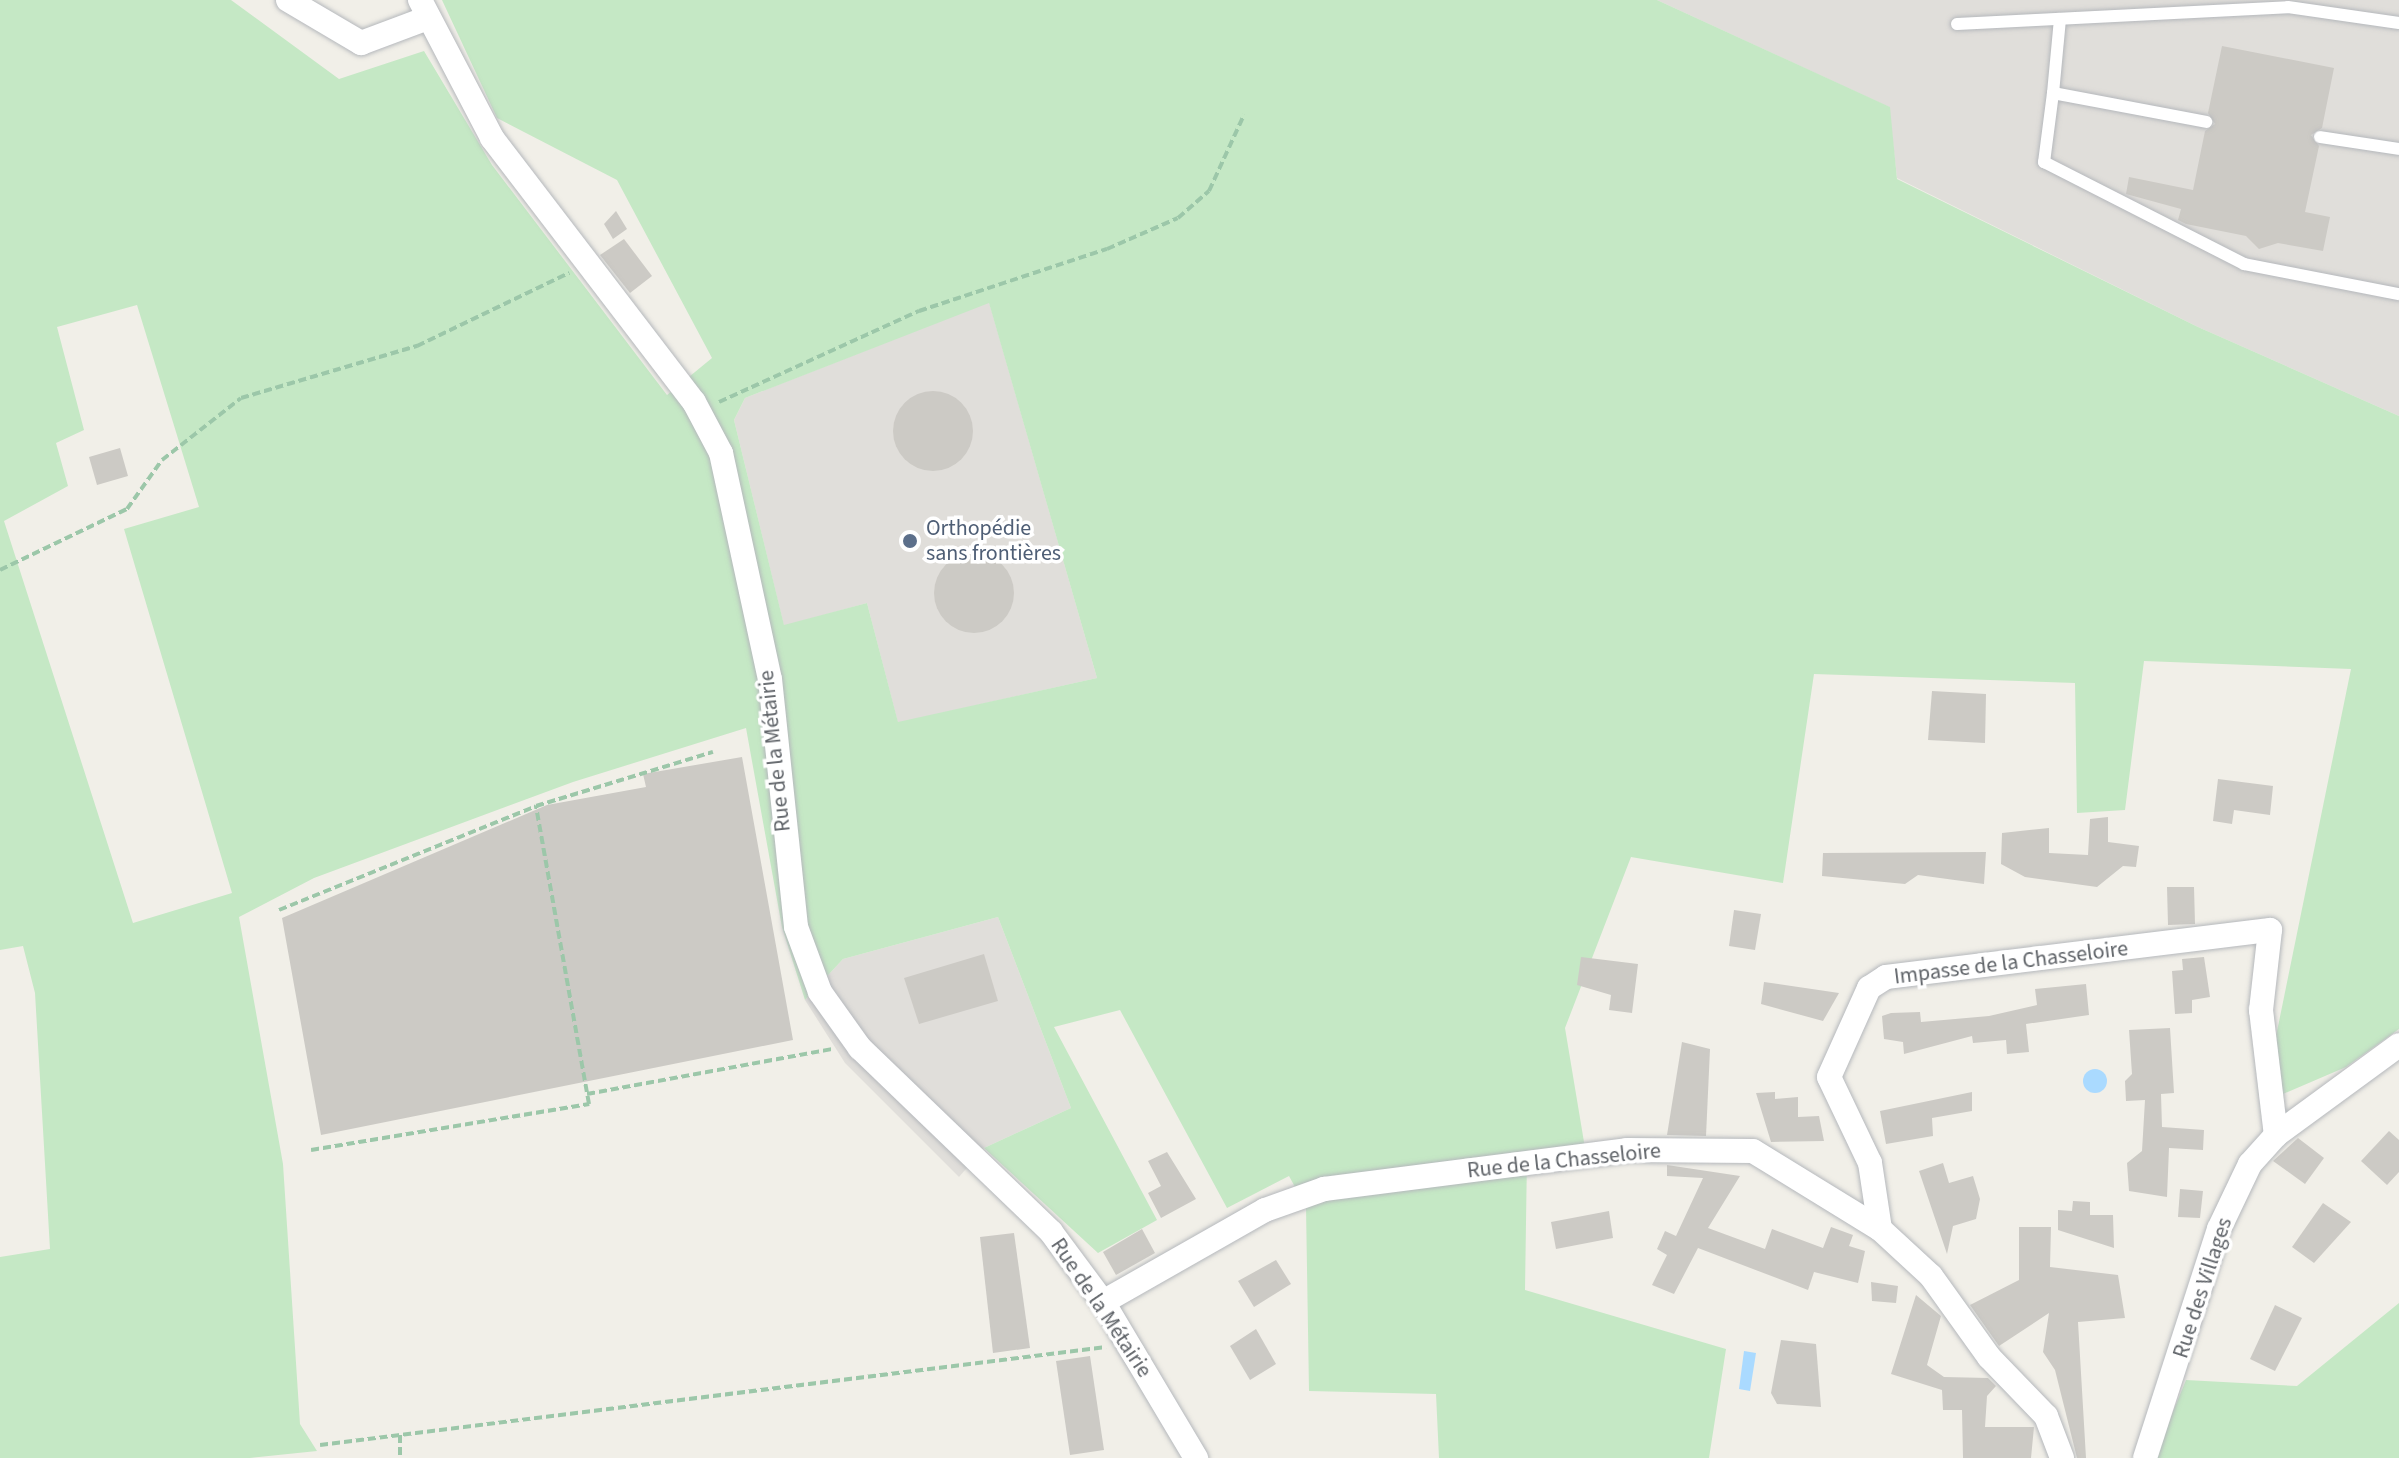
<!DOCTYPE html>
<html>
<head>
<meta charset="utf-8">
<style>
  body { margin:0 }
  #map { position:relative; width:2399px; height:1458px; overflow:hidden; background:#f1efe8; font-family:"Source Sans 3",sans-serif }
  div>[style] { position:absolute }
  .industrial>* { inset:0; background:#e0deda }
  .green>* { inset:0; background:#c5e8c5 }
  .water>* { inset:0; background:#aadaff }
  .round { border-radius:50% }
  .building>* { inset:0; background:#cccac5 }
  .path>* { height:4px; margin-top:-2px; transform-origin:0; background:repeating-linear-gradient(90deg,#9cc7a9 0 8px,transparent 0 12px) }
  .roads { filter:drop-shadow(0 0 2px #b5b8bc) drop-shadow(0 0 2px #b5b8bc) }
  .lane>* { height:12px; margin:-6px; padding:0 6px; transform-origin:6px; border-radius:6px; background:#fff }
  .street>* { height:24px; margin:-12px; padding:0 12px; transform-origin:12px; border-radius:12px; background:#fff }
  .dots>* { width:22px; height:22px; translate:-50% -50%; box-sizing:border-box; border:4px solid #fff; border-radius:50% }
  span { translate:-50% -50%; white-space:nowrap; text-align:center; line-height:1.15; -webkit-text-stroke:7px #fff; paint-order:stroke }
  .service-label { font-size:22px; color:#4e5e75 }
  .left { translate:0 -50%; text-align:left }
  .street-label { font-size:22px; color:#5f6368 }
</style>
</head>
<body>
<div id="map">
  <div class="industrial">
    <div style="clip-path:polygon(1657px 0,2399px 0,2399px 416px,2198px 327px,1897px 178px,1889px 107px)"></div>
    <div style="clip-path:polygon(989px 302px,1097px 678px,898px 723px,867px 603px,784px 626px,734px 420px,745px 398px)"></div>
    <div style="clip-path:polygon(998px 917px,1071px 1108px,984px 1148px,959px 1177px,845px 1063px,805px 1000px,843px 959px)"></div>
  </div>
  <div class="green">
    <div style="clip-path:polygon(evenodd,0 0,231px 0,339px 79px,424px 51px,492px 165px,667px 395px,712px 358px,617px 180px,497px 118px,442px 0,1657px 0,1890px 107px,1897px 179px,2198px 327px,2399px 416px,2399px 1029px,2346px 1067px,2276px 1097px,2273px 1051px,2351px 669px,2144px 661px,2125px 810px,2077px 813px,2075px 683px,1814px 674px,1783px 883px,1631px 857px,1565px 1028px,1585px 1148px,1527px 1156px,1525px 1290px,1726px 1349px,1709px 1458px,1439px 1458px,1436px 1394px,1309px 1391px,1306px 1207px,1289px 1176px,1227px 1208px,1120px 1010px,1054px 1027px,1157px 1220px,1098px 1253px,984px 1148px,1071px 1108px,998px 917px,843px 959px,805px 1000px,782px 927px,746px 728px,573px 782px,314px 878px,239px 917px,283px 1164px,300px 1424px,317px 1451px,250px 1458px,0 1458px,0 1257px,50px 1249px,35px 993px,23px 946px,0 950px,0 0,989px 303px,1097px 678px,898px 722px,867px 603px,784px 625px,734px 420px,745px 398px,989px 303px,0 0,137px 305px,199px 507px,124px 529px,232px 893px,133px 923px,4px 521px,68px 486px,56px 443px,84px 430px,57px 327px,137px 305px)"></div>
    <div style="clip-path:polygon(2399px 1303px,2399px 1458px,2154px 1458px,2186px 1380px,2297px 1386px)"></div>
  </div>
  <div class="water">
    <div class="round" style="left:2083px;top:1069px;width:24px;height:24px"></div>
    <div style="clip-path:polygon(1744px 1351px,1756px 1353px,1750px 1391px,1739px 1389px)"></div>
  </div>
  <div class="building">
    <div style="clip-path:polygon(2222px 46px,2334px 68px,2322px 128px,2311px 135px,2319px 146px,2305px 212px,2330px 217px,2323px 251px,2278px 243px,2259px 249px,2246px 236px,2186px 224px,2178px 220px,2181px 209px,2126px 194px,2129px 177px,2193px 190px,2205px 131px,2215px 124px,2208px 113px)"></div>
    <div style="clip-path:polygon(616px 211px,627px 229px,613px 239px,604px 224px)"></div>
    <div style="clip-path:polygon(624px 239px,652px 276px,630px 293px,600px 255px)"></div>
    <div class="round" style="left:893px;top:391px;width:80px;height:80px"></div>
    <div style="clip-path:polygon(120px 448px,128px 476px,97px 485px,89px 457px)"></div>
    <div class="round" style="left:934px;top:553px;width:80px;height:80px"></div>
    <div style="clip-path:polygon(1932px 691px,1986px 694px,1985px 743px,1928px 740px)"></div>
    <div style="clip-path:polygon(742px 757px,793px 1040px,321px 1135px,282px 918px,547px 805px,646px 787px,643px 774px)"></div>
    <div style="clip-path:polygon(2218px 779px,2273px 786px,2270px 815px,2234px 810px,2232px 824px,2213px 821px)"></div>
    <div style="clip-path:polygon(2108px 817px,2108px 842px,2139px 846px,2136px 867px,2123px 866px,2097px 887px,2025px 877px,2001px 864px,2002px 833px,2049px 828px,2049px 853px,2088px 855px,2090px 819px)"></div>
    <div style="clip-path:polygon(1986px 852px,1984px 884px,1918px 875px,1905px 884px,1822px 876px,1823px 853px)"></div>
    <div style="clip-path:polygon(2167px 887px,2194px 887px,2195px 924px,2168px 925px)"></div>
    <div style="clip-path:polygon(1734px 910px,1761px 914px,1755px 950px,1729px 946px)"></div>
    <div style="clip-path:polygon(984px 954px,998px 1001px,919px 1024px,904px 978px)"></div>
    <div style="clip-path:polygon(1581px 957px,1638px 964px,1632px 1013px,1609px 1010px,1611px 995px,1577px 985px)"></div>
    <div style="clip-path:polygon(2204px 957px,2210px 997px,2192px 1000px,2192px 1013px,2175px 1014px,2172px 971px,2183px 970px,2182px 959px)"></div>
    <div style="clip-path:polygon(1764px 982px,1839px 993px,1823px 1021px,1761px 1004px)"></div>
    <div style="clip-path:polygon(2086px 984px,2089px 1015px,2026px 1024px,2029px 1052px,2007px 1054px,2006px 1040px,1973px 1043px,1972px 1036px,1904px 1054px,1903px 1042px,1884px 1039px,1882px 1016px,1891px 1013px,1920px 1012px,1921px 1022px,1989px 1016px,2037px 1005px,2035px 989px)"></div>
    <div style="clip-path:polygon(2170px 1028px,2174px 1093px,2161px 1094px,2162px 1127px,2204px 1130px,2203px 1150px,2169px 1148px,2167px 1197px,2129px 1191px,2127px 1163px,2142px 1151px,2145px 1100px,2126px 1101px,2125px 1081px,2132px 1074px,2129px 1030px)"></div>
    <div style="clip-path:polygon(1682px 1042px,1710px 1049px,1706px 1136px,1667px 1135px)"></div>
    <div style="clip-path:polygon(1775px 1092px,1775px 1099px,1798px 1097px,1798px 1117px,1819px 1116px,1824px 1141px,1771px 1142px,1756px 1093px)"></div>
    <div style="clip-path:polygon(1972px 1092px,1972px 1111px,1932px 1118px,1933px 1136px,1886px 1144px,1880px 1111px)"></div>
    <div style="clip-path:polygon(2389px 1131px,2399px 1140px,2399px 1172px,2387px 1185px,2361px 1161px)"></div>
    <div style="clip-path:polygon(2298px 1138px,2324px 1158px,2305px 1184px,2273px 1161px)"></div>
    <div style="clip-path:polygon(1167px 1152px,1196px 1199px,1161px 1218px,1148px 1193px,1161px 1186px,1148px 1161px)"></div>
    <div style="clip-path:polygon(1943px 1163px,1949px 1183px,1973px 1176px,1980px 1199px,1976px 1219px,1953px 1226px,1947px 1254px,1919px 1171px)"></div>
    <div style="clip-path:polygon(1667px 1165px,1740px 1176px,1708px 1228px,1765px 1249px,1772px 1229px,1823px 1248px,1831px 1227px,1853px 1235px,1849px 1246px,1865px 1251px,1858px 1283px,1814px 1272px,1808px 1290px,1698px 1248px,1674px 1294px,1652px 1285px,1667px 1255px,1657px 1249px,1665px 1231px,1676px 1236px,1703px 1178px,1667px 1176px)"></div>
    <div style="clip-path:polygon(2180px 1189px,2203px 1191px,2200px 1218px,2178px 1217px)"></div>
    <div style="clip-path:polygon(2073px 1201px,2090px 1202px,2090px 1215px,2113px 1215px,2114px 1248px,2058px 1230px,2058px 1210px,2072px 1211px)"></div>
    <div style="clip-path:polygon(2323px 1203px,2351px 1222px,2314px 1263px,2292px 1247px)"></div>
    <div style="clip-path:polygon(1609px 1211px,1613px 1238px,1556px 1249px,1551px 1222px)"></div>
    <div style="clip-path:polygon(2019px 1227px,2051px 1227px,2050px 1267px,2118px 1275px,2125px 1318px,2078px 1322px,2086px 1458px,2077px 1458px,2055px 1370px,2043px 1352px,2049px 1313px,1999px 1346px,1970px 1305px,2019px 1280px)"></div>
    <div style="clip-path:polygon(1142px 1229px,1155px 1253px,1116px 1275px,1103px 1252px)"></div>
    <div style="clip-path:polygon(1014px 1233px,1030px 1348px,993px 1353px,980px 1237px)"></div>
    <div style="clip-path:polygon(1276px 1260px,1291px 1284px,1254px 1307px,1238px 1281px)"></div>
    <div style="clip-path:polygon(1871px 1282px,1898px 1286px,1896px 1303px,1872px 1301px)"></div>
    <div style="clip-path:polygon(1916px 1295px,1941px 1316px,1927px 1365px,1944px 1377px,1988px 1378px,1996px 1386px,1987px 1396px,1985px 1427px,2034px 1427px,2031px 1458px,1963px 1458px,1962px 1410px,1943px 1410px,1942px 1390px,1891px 1374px)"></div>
    <div style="clip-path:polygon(2275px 1305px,2302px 1318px,2275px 1371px,2250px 1359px)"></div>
    <div style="clip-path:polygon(1256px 1329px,1276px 1364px,1250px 1380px,1230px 1346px)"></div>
    <div style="clip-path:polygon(1781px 1340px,1816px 1344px,1821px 1407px,1777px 1404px,1771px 1393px)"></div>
    <div style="clip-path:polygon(1090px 1356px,1104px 1450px,1070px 1455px,1056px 1361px)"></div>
  </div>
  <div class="path">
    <div style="left:719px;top:402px;width:220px;rotate:-24.5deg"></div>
    <div style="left:919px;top:311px;width:198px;rotate:-18.3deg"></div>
    <div style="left:1107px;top:249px;width:77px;rotate:-23.6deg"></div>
    <div style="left:1178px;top:218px;width:41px;rotate:-41.1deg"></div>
    <div style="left:1209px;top:191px;width:84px;rotate:-65.3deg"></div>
    <div style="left:0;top:570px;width:141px;rotate:-25.7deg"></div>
    <div style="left:127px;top:509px;width:60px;rotate:-54.5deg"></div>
    <div style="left:162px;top:460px;width:100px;rotate:-38.1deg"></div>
    <div style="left:241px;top:398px;width:184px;rotate:-16.5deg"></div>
    <div style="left:417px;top:346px;width:169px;rotate:-25.7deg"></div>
    <div style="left:279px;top:910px;width:277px;rotate:-22deg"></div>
    <div style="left:536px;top:806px;width:185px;rotate:-17deg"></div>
    <div style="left:587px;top:1094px;width:250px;rotate:-10.4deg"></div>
    <div style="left:311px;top:1150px;width:282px;rotate:-9.4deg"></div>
    <div style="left:589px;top:1104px;width:303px;rotate:-100.1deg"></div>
    <div style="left:400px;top:1435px;width:23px;rotate:90deg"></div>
    <div style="left:320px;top:1445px;width:792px;rotate:-7.11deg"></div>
  </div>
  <div class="roads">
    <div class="lane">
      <div style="left:2060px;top:19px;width:74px;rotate:95.4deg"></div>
      <div style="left:2053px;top:93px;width:156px;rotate:10.7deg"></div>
      <div style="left:1957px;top:24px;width:331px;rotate:-2.9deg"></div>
      <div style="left:2288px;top:7px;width:112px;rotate:8.2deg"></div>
      <div style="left:2053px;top:93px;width:70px;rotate:97.4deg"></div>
      <div style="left:2044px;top:162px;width:225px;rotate:27deg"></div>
      <div style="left:2244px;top:264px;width:158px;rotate:11deg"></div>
      <div style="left:2320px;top:137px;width:80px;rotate:8.6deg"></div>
    </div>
    <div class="street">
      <div style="left:288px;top:0;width:85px;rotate:30.5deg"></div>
      <div style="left:361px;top:43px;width:72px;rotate:-20.5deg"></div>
      <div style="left:420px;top:0;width:156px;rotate:62.4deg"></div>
      <div style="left:492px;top:138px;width:332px;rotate:52.6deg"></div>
      <div style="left:694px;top:402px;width:58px;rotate:62.1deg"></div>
      <div style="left:721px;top:453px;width:231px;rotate:77.8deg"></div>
      <div style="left:770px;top:679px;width:249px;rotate:84deg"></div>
      <div style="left:796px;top:927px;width:69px;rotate:69.7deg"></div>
      <div style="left:820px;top:992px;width:69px;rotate:54.5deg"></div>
      <div style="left:860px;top:1048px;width:265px;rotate:43.9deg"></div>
      <div style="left:1051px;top:1232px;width:87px;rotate:53.4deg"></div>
      <div style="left:1103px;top:1302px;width:182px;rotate:59.2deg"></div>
      <div style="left:1880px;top:1229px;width:67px;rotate:-98.6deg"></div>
      <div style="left:1870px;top:1163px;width:95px;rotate:-115.5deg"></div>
      <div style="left:1829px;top:1077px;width:98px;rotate:-65.8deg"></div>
      <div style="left:1869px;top:988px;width:20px;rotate:-33deg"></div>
      <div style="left:1886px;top:977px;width:387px;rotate:-7deg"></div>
      <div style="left:2270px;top:930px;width:81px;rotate:96.4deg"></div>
      <div style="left:2261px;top:1010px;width:126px;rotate:83.2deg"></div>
      <div style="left:1103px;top:1302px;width:186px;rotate:-29.6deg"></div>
      <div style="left:1265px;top:1210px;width:63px;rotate:-19.6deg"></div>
      <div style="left:1324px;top:1189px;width:305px;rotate:-7.3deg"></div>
      <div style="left:1627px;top:1150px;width:126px;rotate:0.5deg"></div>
      <div style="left:1753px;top:1151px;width:149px;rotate:31.6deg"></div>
      <div style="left:1880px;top:1229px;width:69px;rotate:42.7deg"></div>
      <div style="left:1931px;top:1276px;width:100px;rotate:54.4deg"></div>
      <div style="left:1989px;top:1357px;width:82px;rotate:46deg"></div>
      <div style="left:2046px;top:1416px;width:45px;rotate:69.1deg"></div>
      <div style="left:2145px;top:1458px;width:241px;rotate:-72.1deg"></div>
      <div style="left:2219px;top:1229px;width:72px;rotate:-64.5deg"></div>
      <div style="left:2250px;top:1164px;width:39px;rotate:-48deg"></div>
      <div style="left:2276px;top:1135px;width:152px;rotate:-36.2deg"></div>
    </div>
  </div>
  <div class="dots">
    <div style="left:910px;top:541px;background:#5c6f8a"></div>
  </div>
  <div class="service-label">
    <span class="left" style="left:926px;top:541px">Orthopédie<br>sans frontières</span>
  </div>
  <div class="street-label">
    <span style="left:775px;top:751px;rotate:-96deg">Rue de la Métairie</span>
    <span style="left:2011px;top:963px;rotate:-7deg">Impasse de la Chasseloire</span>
    <span style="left:1564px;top:1161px;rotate:-6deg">Rue de la Chasseloire</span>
    <span style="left:2203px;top:1288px;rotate:-72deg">Rue des Villages</span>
    <span style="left:1101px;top:1308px;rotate:56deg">Rue de la Métairie</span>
  </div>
</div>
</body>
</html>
